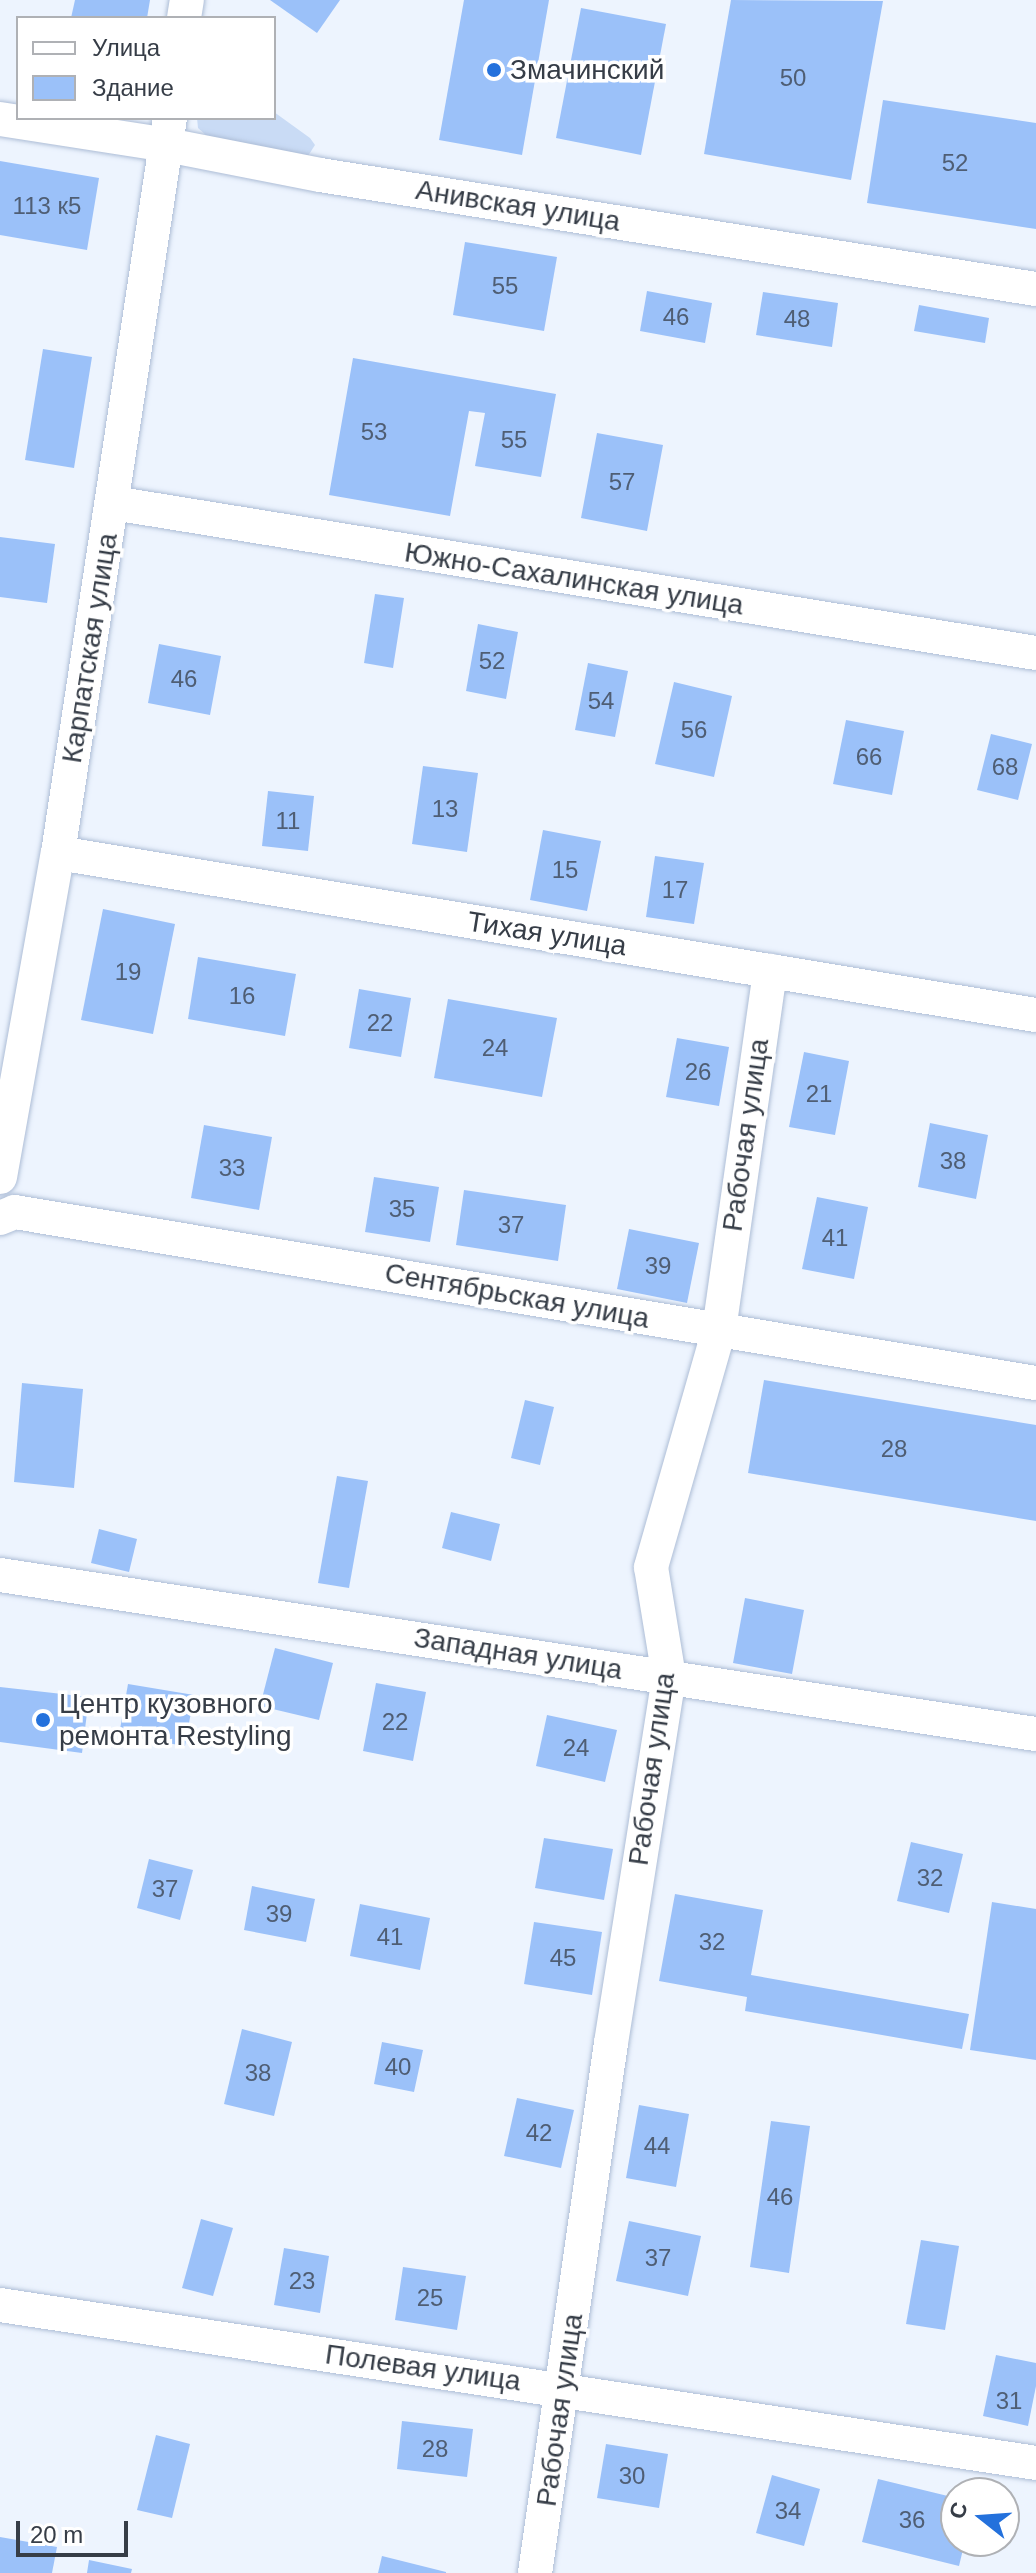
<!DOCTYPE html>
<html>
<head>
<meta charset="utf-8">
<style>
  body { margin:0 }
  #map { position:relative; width:1036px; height:2573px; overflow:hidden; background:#edf4fe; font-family:Arial,sans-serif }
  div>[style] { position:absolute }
  .green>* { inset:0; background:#c9dbf5 }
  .building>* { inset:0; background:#9bc1f9 }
  .roads { filter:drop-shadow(0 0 2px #adbdd6) drop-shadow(0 0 2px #adbdd6) }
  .street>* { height:34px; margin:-17px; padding:0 17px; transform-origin:17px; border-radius:17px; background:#fff }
  .dots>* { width:22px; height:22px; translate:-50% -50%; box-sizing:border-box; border:4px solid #fff; border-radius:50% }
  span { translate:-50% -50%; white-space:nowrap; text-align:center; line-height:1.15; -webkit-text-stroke:7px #fff; paint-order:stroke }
  .number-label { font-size:24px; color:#4f5e74 }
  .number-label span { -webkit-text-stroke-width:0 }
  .poi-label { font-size:28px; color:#363d47 }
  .left { translate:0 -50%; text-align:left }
  .street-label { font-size:28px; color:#363d47 }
  .legend { position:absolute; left:16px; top:16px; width:260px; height:104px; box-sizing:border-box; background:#fff; border:2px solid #afb1b5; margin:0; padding:10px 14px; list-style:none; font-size:24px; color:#363d47 }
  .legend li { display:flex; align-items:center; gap:16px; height:40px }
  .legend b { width:40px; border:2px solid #afb1b5 }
  .north { position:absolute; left:940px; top:2477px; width:80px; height:80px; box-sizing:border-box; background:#fff; border:2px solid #afb1b5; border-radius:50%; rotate:287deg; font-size:22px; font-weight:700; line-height:32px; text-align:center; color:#363d47 }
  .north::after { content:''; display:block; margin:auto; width:28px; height:36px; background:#2471dc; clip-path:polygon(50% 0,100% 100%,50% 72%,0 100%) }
  .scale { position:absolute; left:16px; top:2521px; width:112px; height:36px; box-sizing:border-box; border:4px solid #363d47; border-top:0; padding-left:10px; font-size:24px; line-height:28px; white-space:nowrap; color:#363d47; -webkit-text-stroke:6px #fff; paint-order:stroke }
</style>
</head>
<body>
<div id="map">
  <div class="green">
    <div style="clip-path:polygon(274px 112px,310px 138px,315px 145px,306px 159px,216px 144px,198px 128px,197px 118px,274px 118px)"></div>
  </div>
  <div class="building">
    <div style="clip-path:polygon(75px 0,150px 0,147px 18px,71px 18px)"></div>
    <div style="clip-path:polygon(270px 0,340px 0,317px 33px)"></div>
    <div style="clip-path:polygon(464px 0,549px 0,522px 155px,439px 140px)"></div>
    <div style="clip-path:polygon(731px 0,883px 1px,851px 180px,704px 154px)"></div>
    <div style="clip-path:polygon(581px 8px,666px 24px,641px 155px,556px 138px)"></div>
    <div style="clip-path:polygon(883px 100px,1036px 123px,1036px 229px,867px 203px)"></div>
    <div style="clip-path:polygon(0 161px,99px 178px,87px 250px,0 235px)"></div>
    <div style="clip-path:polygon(465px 242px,557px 257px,544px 331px,453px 315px)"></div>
    <div style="clip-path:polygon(647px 291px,712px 303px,705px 343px,640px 331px)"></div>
    <div style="clip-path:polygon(763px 292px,838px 303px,832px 347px,756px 335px)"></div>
    <div style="clip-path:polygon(919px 305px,989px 318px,985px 343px,914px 331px)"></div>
    <div style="clip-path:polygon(43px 349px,92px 357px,74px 468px,25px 460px)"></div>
    <div style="clip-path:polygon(353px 358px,556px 394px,541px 477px,475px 466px,485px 413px,469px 411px,450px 516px,329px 495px)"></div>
    <div style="clip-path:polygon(597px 433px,663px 445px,647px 531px,581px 518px)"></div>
    <div style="clip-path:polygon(0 537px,55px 544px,47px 603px,0 597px)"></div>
    <div style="clip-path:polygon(375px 594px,404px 598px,393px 668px,364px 663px)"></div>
    <div style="clip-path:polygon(478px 624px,518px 632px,506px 699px,466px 691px)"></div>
    <div style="clip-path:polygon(159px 644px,221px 656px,210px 715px,148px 703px)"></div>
    <div style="clip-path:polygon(588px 663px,628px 671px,615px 737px,575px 730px)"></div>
    <div style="clip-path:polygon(674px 682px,732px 696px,714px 777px,655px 764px)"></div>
    <div style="clip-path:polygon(846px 720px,904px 731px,892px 795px,833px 784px)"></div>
    <div style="clip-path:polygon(991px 734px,1032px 744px,1018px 800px,977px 790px)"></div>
    <div style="clip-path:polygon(423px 766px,478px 773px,467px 852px,412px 844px)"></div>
    <div style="clip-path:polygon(268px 791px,314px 796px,308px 851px,262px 846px)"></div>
    <div style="clip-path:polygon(543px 830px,601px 841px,587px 911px,530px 900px)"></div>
    <div style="clip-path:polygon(655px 856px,704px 863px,694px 924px,646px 917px)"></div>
    <div style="clip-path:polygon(103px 909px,175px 924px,153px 1034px,81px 1020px)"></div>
    <div style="clip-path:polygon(198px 957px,296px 974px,285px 1036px,188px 1019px)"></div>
    <div style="clip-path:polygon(359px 989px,411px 998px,401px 1057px,349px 1048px)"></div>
    <div style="clip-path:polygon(448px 999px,557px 1018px,542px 1097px,434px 1078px)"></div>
    <div style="clip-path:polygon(677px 1038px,729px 1047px,719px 1106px,666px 1097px)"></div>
    <div style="clip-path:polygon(804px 1052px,849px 1061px,835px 1135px,789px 1127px)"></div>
    <div style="clip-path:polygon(930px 1123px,988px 1135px,976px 1199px,918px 1187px)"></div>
    <div style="clip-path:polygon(204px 1125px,272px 1137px,259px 1210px,191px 1198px)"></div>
    <div style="clip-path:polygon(374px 1177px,439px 1187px,430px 1242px,365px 1232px)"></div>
    <div style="clip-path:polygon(464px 1190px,566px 1205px,558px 1261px,456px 1245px)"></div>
    <div style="clip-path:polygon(817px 1197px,868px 1207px,854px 1279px,802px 1269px)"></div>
    <div style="clip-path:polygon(629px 1229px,699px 1243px,687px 1303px,617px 1289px)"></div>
    <div style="clip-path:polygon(764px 1380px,1036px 1425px,1036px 1521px,748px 1473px)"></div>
    <div style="clip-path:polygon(22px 1383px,83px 1389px,74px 1488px,14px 1482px)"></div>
    <div style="clip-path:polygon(525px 1400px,554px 1407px,540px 1465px,511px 1458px)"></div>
    <div style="clip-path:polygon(337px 1476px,368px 1481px,349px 1588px,318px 1583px)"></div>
    <div style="clip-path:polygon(451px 1512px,500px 1524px,491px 1561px,442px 1548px)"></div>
    <div style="clip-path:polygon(99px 1529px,137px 1539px,129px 1572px,91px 1563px)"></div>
    <div style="clip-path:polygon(745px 1598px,804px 1610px,792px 1674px,733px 1663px)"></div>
    <div style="clip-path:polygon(275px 1648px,333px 1663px,319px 1720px,260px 1706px)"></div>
    <div style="clip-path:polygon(376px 1683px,426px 1692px,413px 1761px,363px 1751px)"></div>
    <div style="clip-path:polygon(128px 1684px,194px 1695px,185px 1746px,119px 1735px)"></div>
    <div style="clip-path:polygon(0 1687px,89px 1697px,82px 1753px,0 1742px)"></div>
    <div style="clip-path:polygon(547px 1715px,617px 1730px,605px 1782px,536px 1766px)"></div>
    <div style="clip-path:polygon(544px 1838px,613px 1849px,604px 1900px,535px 1888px)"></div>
    <div style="clip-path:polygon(911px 1842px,963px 1854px,949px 1913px,897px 1901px)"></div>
    <div style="clip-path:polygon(149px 1859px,193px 1870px,180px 1920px,137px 1908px)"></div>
    <div style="clip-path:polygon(252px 1886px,315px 1899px,306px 1942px,244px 1930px)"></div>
    <div style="clip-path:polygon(675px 1894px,763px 1910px,751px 1975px,969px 2014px,962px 2049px,745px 2011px,747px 1997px,659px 1981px)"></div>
    <div style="clip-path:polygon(992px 1902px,1036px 1909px,1036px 2060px,970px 2050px)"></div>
    <div style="clip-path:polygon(360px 1904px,430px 1918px,420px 1970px,350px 1956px)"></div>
    <div style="clip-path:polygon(534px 1922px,602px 1932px,592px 1995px,524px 1984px)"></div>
    <div style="clip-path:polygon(242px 2029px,292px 2042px,274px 2116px,224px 2104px)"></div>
    <div style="clip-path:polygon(382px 2042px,423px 2050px,414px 2092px,374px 2084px)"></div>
    <div style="clip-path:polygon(517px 2098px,574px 2110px,561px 2168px,504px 2156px)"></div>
    <div style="clip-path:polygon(639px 2105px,689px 2114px,676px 2187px,626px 2178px)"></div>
    <div style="clip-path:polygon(771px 2121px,810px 2126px,789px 2273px,750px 2267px)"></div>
    <div style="clip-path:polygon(201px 2219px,233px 2228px,213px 2296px,182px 2288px)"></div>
    <div style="clip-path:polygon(629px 2221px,701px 2236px,688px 2296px,616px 2281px)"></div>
    <div style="clip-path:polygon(921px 2240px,959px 2246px,945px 2330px,906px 2324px)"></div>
    <div style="clip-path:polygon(284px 2248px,329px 2256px,320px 2313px,274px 2305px)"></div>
    <div style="clip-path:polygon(403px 2267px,466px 2276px,457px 2330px,395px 2320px)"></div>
    <div style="clip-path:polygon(996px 2355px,1036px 2363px,1036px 2386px,1028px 2426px,983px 2416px)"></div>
    <div style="clip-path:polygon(402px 2421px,473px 2429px,467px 2477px,397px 2469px)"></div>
    <div style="clip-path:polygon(156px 2435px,190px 2444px,172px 2518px,137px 2510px)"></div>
    <div style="clip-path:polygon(606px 2444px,668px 2454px,659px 2508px,597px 2498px)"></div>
    <div style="clip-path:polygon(772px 2475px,820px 2489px,804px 2546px,756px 2533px)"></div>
    <div style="clip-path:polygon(878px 2479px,956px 2498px,956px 2541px,965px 2541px,959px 2566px,862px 2542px)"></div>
    <div style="clip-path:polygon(0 2537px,57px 2547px,52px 2573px,0 2573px)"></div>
    <div style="clip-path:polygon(382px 2556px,446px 2572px,446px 2573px,378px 2573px)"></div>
    <div style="clip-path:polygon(89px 2560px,132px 2569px,131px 2573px,87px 2573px)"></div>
  </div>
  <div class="roads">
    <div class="street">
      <div style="left:184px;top:18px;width:18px;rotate:-81deg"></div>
      <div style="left:0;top:119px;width:169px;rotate:8.8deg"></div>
      <div style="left:167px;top:145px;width:156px;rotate:11.1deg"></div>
      <div style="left:320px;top:175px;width:725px;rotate:9.05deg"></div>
      <div style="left:113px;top:503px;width:935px;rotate:9.23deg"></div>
      <div style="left:58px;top:853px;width:991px;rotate:9.41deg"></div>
      <div style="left:0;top:1177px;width:329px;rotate:-79.9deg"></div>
      <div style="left:58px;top:853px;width:743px;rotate:-81.34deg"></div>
      <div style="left:0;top:1218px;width:16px;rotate:-22deg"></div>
      <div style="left:15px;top:1212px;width:1035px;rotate:9.51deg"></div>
      <div style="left:0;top:1575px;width:1048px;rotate:8.73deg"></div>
      <div style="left:0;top:2305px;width:1048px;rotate:8.67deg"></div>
      <div style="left:535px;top:2573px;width:535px;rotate:-81.84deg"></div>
      <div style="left:611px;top:2043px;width:371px;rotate:-81deg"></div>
      <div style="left:669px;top:1677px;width:111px;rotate:-99.3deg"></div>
      <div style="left:651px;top:1567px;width:247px;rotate:-74deg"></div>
      <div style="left:719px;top:1330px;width:363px;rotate:-81.9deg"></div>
    </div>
  </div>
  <div class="dots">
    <div style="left:494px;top:70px;background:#2471dc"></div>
    <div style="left:43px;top:1720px;background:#2471dc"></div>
  </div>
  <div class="number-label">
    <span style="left:793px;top:78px">50</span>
    <span style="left:955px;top:163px">52</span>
    <span style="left:47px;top:206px">113 к5</span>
    <span style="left:505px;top:286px">55</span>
    <span style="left:676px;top:317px">46</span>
    <span style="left:797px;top:319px">48</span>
    <span style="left:374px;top:432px">53</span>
    <span style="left:514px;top:440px">55</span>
    <span style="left:622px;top:482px">57</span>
    <span style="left:492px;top:661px">52</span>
    <span style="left:184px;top:679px">46</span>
    <span style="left:601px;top:701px">54</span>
    <span style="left:694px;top:730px">56</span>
    <span style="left:869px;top:757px">66</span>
    <span style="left:1005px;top:767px">68</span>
    <span style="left:445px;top:809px">13</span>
    <span style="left:288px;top:821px">11</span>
    <span style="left:565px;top:870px">15</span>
    <span style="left:675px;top:890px">17</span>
    <span style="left:128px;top:972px">19</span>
    <span style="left:242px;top:996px">16</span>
    <span style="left:380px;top:1023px">22</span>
    <span style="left:495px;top:1048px">24</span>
    <span style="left:698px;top:1072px">26</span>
    <span style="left:819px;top:1094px">21</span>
    <span style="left:953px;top:1161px">38</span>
    <span style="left:232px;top:1168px">33</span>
    <span style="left:402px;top:1209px">35</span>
    <span style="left:511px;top:1225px">37</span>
    <span style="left:835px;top:1238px">41</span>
    <span style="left:658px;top:1266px">39</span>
    <span style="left:894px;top:1449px">28</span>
    <span style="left:395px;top:1722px">22</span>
    <span style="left:576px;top:1748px">24</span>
    <span style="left:930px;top:1878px">32</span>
    <span style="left:165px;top:1889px">37</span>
    <span style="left:279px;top:1914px">39</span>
    <span style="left:390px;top:1937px">41</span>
    <span style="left:712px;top:1942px">32</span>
    <span style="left:563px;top:1958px">45</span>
    <span style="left:398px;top:2067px">40</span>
    <span style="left:258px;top:2073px">38</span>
    <span style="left:539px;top:2133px">42</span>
    <span style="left:657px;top:2146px">44</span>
    <span style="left:780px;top:2197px">46</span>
    <span style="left:658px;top:2258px">37</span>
    <span style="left:302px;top:2281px">23</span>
    <span style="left:430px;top:2298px">25</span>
    <span style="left:1009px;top:2401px">31</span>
    <span style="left:435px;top:2449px">28</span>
    <span style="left:632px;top:2476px">30</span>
    <span style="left:788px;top:2511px">34</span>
    <span style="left:912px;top:2520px">36</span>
  </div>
  <div class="poi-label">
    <span class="left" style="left:510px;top:70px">Змачинский</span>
    <span class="left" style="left:59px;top:1720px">Центр кузовного<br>ремонта Restyling</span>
  </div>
  <div class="street-label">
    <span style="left:518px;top:206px;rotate:9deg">Анивская улица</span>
    <span style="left:574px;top:579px;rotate:9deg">Южно-Сахалинская улица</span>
    <span style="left:90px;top:648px;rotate:-81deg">Карпатская улица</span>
    <span style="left:547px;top:934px;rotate:9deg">Тихая улица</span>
    <span style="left:746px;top:1135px;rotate:-82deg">Рабочая улица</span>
    <span style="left:517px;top:1296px;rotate:10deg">Сентябрьская улица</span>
    <span style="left:518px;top:1654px;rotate:9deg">Западная улица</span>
    <span style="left:652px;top:1769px;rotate:-82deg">Рабочая улица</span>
    <span style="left:423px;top:2368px;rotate:8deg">Полевая улица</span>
    <span style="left:560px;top:2410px;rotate:-82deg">Рабочая улица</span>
  </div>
  <ul class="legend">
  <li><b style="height:10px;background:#fff"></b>Улица</li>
  <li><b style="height:22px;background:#9bc1f9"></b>Здание</li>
  </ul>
  <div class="north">С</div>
  <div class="scale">20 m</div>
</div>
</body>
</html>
